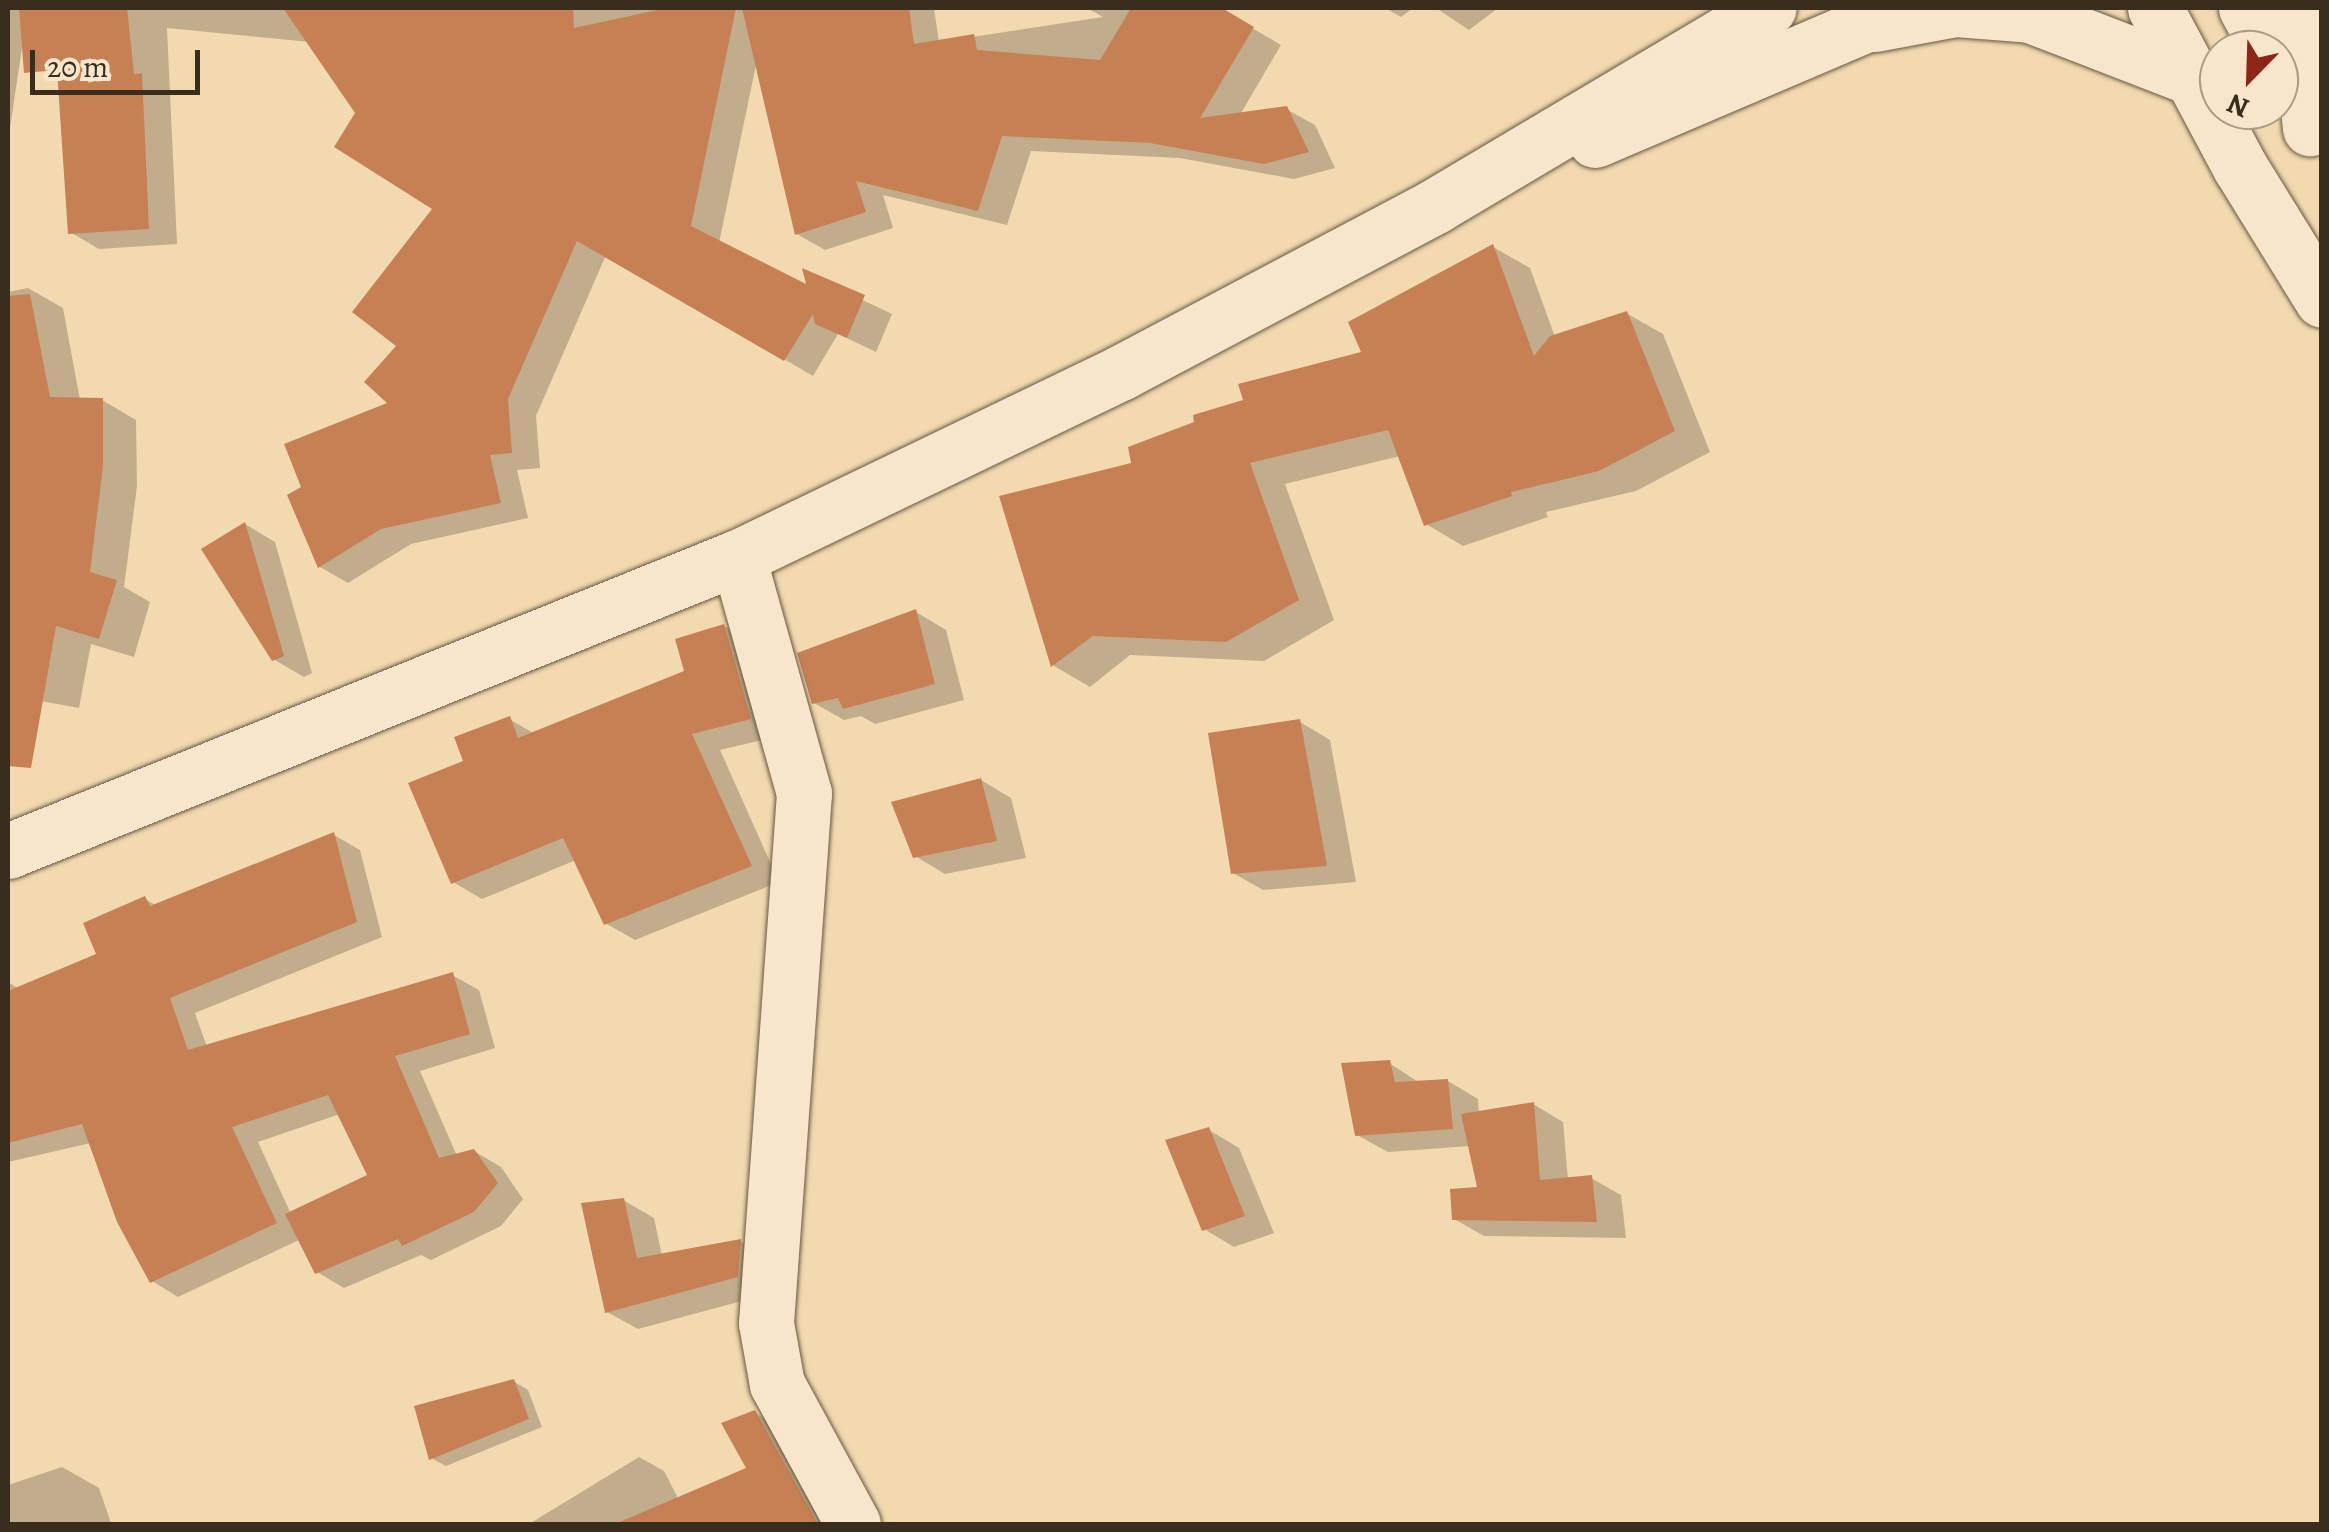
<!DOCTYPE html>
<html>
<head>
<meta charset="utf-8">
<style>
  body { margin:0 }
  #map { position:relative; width:2329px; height:1532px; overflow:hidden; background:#f2d9af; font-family:Alegreya,serif }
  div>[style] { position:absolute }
  .shadow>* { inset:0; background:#0003 }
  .building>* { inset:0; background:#c68054 }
  .roads { filter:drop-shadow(0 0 2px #675842) drop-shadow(0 0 2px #675842) }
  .minor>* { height:55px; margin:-27.5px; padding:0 27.5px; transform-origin:27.5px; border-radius:27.5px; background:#f7e6cb }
  .tertiary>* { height:55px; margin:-27.5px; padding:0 27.5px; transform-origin:27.5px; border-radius:27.5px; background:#f7e6cb }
  .secondary>* { height:55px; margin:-27.5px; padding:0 27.5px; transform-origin:27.5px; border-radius:27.5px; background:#f7e6cb }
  span { translate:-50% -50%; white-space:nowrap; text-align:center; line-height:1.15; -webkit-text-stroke:10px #f7e6cb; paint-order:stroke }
  .frame { position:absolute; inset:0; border:10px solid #392d1d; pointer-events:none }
  .north { position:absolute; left:2199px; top:30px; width:100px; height:100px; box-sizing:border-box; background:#f7e6cb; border:2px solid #ab9c85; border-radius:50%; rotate:203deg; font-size:28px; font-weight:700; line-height:40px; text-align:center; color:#392d1d }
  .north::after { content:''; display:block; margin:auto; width:35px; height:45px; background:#8f2418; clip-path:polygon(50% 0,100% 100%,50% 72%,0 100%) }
  .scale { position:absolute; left:30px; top:50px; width:170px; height:45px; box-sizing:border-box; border:5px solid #392d1d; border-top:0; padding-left:12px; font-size:30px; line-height:35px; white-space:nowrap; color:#392d1d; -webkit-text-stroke:8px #f7e6cb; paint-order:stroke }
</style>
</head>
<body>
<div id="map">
  <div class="shadow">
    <div style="clip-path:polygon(8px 8px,28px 8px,8px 141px)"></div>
    <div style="clip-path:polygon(53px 8px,934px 8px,939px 42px,1103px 17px,1087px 8px,1218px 8px,1281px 45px,1240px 115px,1286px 109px,1315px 125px,1335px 168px,1294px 179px,1180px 158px,1031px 151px,1007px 225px,883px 195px,893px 228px,825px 250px,797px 234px,757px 60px,719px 243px,809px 289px,806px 273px,892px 314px,876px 352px,838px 334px,813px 376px,606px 255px,536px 416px,540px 468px,517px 470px,528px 518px,411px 544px,348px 583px,320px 567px,304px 488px,392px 404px,400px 346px,436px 208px,310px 42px,167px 28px,177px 244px,99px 249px,70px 232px)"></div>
    <div style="clip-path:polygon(1385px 8px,1413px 8px,1401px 17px)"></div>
    <div style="clip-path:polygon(1436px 8px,1498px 8px,1469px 30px)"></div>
    <div style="clip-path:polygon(1493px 247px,1530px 268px,1555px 337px,1626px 313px,1663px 334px,1710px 452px,1636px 491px,1546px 512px,1548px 517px,1463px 546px,1426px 524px,1400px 456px,1285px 484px,1334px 620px,1264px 661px,1130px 655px,1090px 687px,1054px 666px,1002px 497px,1134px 465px,1246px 402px,1364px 354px)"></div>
    <div style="clip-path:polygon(28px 288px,63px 308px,80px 400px,102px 400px,136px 420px,137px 486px,124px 587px,150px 602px,134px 657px,91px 644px,79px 708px,8px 695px,8px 292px)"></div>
    <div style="clip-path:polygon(245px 524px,275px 542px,312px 673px,304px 677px,273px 659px)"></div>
    <div style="clip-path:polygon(916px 612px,946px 630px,964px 700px,875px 724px,861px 716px,844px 720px,814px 703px)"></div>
    <div style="clip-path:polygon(724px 626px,753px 643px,779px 736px,720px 750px,779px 882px,635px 940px,605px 923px,576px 860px,482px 899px,453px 882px,466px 762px,509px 719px,535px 734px,687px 673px)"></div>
    <div style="clip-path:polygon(1300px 722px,1330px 740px,1356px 882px,1263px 890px,1233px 873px)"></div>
    <div style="clip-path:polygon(981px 780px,1011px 798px,1026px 858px,945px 874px,915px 856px)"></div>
    <div style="clip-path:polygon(evenodd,334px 835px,360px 850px,382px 937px,195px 1013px,207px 1047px,452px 975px,479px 990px,495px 1048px,420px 1071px,457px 1156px,474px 1151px,501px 1167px,523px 1199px,501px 1226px,431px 1260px,421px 1255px,344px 1288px,317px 1272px,301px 1239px,178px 1297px,152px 1281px,91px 1143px,8px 1162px,8px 982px,19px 989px,100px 955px,145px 899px,157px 906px,334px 835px,340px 1114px,370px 1176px,291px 1214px,258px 1142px,340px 1114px)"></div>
    <div style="clip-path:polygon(1389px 1063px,1420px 1083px,1448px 1081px,1478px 1099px,1479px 1113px,1533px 1104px,1563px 1122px,1568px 1180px,1591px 1178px,1621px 1195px,1626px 1238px,1484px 1236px,1454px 1219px,1480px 1189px,1470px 1146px,1388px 1152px,1357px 1135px)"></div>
    <div style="clip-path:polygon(1209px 1130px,1239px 1148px,1274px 1233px,1234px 1247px,1204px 1229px)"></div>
    <div style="clip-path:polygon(623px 1200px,654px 1218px,662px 1256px,740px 1241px,770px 1259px,768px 1294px,638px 1329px,607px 1312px)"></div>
    <div style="clip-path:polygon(513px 1381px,528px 1390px,542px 1427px,446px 1466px,431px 1458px)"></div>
    <div style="clip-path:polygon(755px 1413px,780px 1427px,833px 1524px,529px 1524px,639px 1457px,664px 1471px,679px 1500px,750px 1469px)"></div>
    <div style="clip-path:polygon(62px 1467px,99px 1488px,111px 1523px,8px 1524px,8px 1485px)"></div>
  </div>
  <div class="building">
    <div style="clip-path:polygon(19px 8px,127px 8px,134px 74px,142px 73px,149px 229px,68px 234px,57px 70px,24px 73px)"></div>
    <div style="clip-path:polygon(283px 8px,573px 8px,574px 28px,667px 8px,736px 8px,691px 226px,806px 284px,802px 268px,865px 295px,847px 338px,815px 324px,813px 314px,784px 361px,577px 241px,508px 399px,512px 453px,490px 455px,501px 503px,381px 529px,318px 568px,287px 495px,301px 487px,284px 444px,387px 403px,364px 382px,396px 346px,352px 312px,432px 209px,334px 147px,355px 113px)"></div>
    <div style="clip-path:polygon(742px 8px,909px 8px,914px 44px,974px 34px,977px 50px,1100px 60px,1131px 8px,1222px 8px,1254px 27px,1200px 118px,1287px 106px,1309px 152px,1264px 164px,1150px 143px,1002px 136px,978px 211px,856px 181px,866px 212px,795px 235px)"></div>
    <div style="clip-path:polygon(1493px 244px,1534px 356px,1550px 336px,1627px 311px,1675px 431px,1599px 471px,1511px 492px,1512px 496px,1424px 526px,1388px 430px,1250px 463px,1299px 600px,1226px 642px,1093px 636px,1051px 667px,999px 496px,1131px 463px,1128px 447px,1194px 422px,1193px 415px,1243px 400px,1238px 384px,1361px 352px,1348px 322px)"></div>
    <div style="clip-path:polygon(30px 294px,50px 397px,103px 398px,103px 466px,90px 572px,117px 580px,99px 639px,56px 626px,31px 768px,8px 766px,8px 296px)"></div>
    <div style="clip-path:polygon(245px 522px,284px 656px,272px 661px,201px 549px)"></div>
    <div style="clip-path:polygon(916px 609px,935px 684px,843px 709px,838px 698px,812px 704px,797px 653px)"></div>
    <div style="clip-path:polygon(724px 624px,751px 719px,692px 734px,752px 866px,604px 925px,563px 838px,451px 884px,408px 783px,463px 761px,454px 737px,510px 716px,518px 738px,684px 671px,675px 639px)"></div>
    <div style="clip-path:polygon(1300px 719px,1327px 866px,1231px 874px,1208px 733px)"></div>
    <div style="clip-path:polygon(981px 778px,997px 841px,913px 858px,891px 802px)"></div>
    <div style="clip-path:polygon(334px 832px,357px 922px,170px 998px,188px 1050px,453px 972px,470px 1034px,395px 1056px,439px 1158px,474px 1149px,498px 1183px,474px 1212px,402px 1246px,398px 1239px,315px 1274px,285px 1214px,367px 1175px,328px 1095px,232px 1127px,277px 1223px,150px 1283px,117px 1222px,82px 1124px,8px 1143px,8px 991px,96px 954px,83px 923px,145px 896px,150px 906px)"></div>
    <div style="clip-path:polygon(1390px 1060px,1395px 1082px,1448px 1079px,1453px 1129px,1355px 1136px,1341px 1063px)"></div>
    <div style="clip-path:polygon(1534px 1102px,1540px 1180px,1592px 1175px,1597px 1222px,1452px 1220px,1450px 1189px,1477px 1187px,1461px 1114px)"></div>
    <div style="clip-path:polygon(1209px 1127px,1245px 1216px,1202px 1231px,1165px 1140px)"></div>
    <div style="clip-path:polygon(624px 1198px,637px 1258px,741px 1239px,738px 1277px,605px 1313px,581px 1203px)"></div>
    <div style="clip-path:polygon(514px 1379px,529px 1419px,429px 1460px,414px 1406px)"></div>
    <div style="clip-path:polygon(755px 1410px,818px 1524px,615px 1524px,746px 1468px,721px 1423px)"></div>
  </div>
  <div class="roads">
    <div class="minor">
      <div style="left:738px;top:557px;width:245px;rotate:74.4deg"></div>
      <div style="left:804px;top:793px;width:531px;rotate:94.1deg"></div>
      <div style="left:766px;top:1323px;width:62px;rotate:79.8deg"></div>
      <div style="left:777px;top:1384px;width:159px;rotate:61.5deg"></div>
    </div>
    <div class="tertiary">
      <div style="left:2155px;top:8px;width:180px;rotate:61.9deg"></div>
      <div style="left:2240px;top:167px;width:156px;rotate:58.3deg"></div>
      <div style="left:2246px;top:8px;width:48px;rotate:61.3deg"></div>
      <div style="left:2298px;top:8px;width:121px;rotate:84.3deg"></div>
      <div style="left:1875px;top:24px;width:82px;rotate:-10.5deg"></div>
      <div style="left:1956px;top:9px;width:74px;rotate:4.6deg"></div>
      <div style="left:2030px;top:15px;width:175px;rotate:21.1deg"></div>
    </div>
    <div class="secondary">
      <div style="left:1595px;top:140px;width:337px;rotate:-23.1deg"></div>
      <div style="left:8px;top:851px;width:787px;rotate:-21.94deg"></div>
      <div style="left:738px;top:557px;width:426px;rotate:-25.7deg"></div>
      <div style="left:1122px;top:372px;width:354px;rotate:-27.9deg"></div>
      <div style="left:1435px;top:206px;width:388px;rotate:-30.7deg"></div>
    </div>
  </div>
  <div class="frame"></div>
  <div class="north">N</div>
  <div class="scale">20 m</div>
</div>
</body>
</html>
